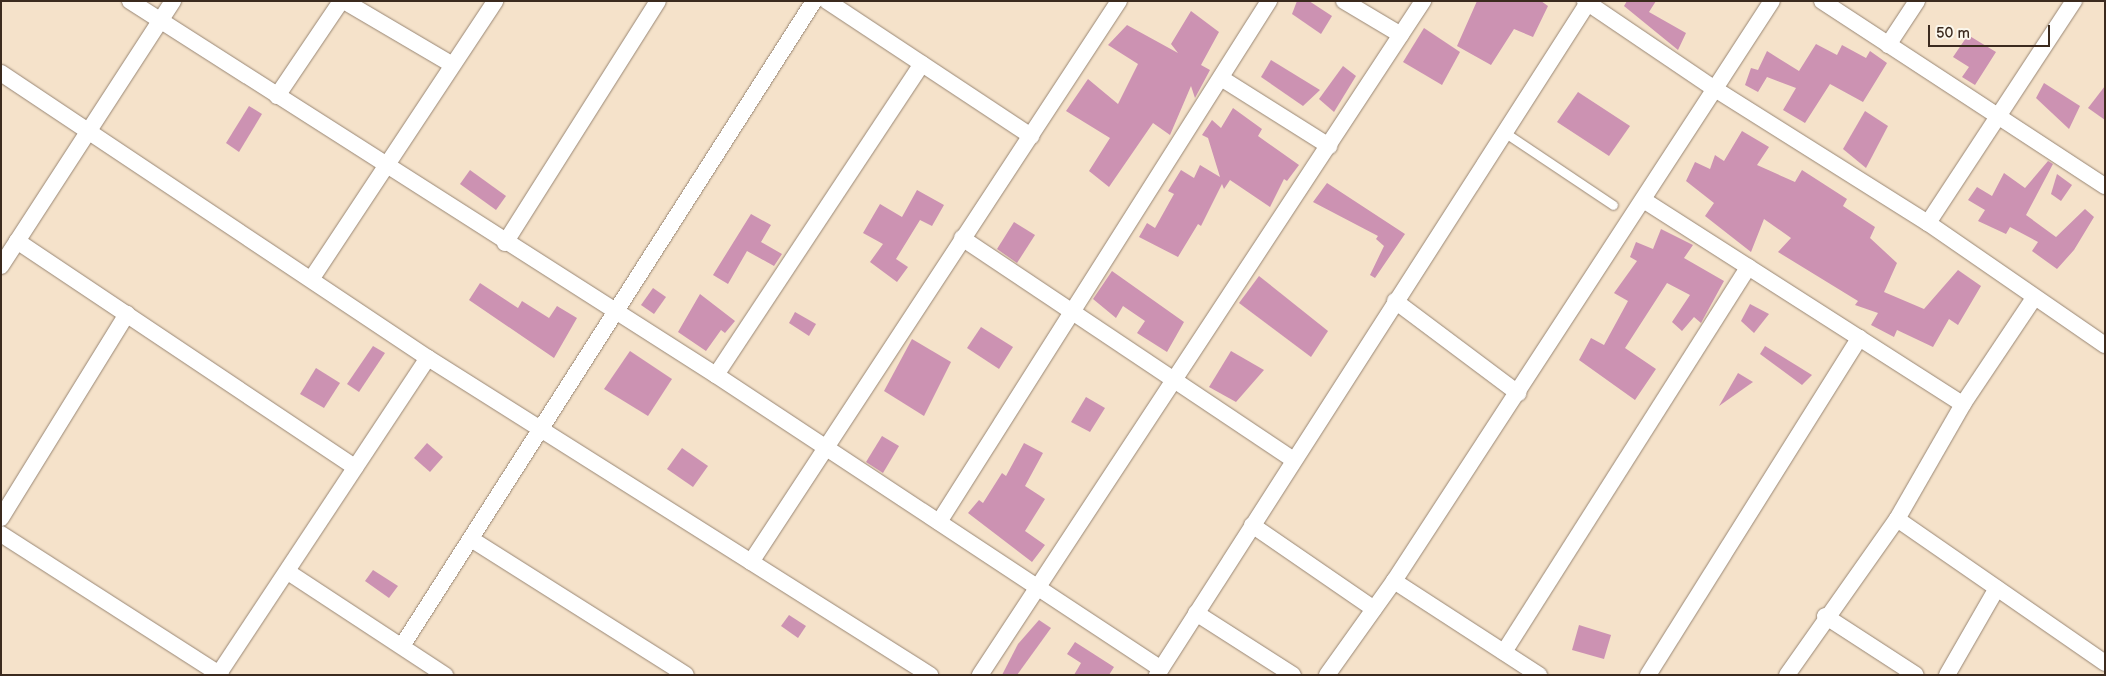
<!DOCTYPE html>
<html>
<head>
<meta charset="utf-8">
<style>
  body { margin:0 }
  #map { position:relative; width:2106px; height:676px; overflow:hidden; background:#f5e2ca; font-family:"Balsamiq Sans",sans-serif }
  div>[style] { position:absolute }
  .building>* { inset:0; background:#cc92b2 }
  .roads { filter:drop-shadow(0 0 1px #988674) drop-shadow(0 0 1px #988674) }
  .lane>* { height:9px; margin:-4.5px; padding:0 4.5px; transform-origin:4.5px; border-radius:4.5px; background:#fff }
  .street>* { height:16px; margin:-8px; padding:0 8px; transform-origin:8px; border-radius:8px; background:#fff }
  span { translate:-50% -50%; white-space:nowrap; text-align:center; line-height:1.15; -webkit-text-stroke:4.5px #fbf7ec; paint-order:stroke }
  .frame { position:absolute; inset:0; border:2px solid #3b2a1e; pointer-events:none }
  .scale { position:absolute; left:1928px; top:25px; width:122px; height:22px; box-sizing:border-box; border:2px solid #3b2a1e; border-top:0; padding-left:6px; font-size:15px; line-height:18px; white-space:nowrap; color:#3b2a1e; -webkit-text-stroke:4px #fbf7ec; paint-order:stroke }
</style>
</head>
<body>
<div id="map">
  <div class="building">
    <div style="clip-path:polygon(1297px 1px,1309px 1px,1332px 16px,1321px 34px,1292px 14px)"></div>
    <div style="clip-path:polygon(1477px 1px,1541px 1px,1548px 6px,1533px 37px,1514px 29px,1491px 65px,1457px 46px)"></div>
    <div style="clip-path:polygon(1627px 1px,1656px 1px,1649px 12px,1686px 33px,1678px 50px,1624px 6px)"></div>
    <div style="clip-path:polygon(1191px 11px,1219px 32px,1201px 65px,1210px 70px,1195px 98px,1191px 86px,1170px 135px,1153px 123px,1109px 187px,1089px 171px,1110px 138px,1066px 111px,1088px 79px,1118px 104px,1138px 64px,1108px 45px,1127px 25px,1178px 53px,1171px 44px)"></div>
    <div style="clip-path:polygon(1424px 28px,1460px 52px,1442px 85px,1403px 62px)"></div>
    <div style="clip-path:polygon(1968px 35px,1996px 52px,1975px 85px,1962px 77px,1969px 67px,1953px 57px)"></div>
    <div style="clip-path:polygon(1816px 44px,1837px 55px,1842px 45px,1866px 58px,1870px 51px,1887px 63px,1863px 102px,1830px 84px,1805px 123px,1783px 110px,1796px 88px,1767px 77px,1758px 92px,1745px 85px,1751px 68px,1758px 70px,1767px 51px,1799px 71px)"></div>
    <div style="clip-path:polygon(1271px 60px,1320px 90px,1303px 106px,1261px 77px)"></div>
    <div style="clip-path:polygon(1343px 66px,1356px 76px,1334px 112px,1319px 99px)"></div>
    <div style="clip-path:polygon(2044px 83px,2080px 106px,2069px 129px,2036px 98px)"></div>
    <div style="clip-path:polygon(2105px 86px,2105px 120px,2088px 108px)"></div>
    <div style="clip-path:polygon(1578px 92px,1630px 126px,1609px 156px,1557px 122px)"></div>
    <div style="clip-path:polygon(249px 106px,262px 114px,239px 152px,226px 143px)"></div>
    <div style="clip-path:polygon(1233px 108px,1262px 129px,1258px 136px,1299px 165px,1287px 181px,1284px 179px,1270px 207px,1230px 180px,1224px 189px,1222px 184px,1201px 226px,1198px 224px,1178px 257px,1139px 237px,1147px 223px,1155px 228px,1174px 194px,1168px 191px,1181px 170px,1194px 178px,1200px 165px,1220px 177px,1208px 138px,1202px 135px,1212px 120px,1221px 128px)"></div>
    <div style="clip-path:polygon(1865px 111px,1888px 126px,1866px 168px,1843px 149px)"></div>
    <div style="clip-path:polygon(1742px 131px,1769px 147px,1757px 165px,1795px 182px,1802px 170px,1847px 199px,1843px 206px,1875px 227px,1870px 238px,1897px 263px,1884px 292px,1924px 309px,1958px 270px,1981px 286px,1958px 325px,1949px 319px,1933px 347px,1897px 330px,1894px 337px,1871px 325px,1878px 313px,1855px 305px,1858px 301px,1778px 252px,1791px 238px,1764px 219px,1751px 252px,1705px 216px,1714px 203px,1686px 181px,1695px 162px,1710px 169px,1715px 155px,1724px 161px)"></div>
    <div style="clip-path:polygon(2048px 161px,2053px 164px,2026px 215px,2056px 237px,2085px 209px,2094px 217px,2074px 250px,2057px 269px,2032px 251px,2038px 242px,2010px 227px,2006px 234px,1978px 221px,1985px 210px,1968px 200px,1977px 187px,1992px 196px,2004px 173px,2025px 188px)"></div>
    <div style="clip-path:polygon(470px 170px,506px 196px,496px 210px,460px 184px)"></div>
    <div style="clip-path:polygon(2057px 174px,2072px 185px,2061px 201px,2051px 194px)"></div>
    <div style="clip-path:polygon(1327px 183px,1405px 234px,1375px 278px,1370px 275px,1384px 246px,1376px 239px,1378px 236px,1313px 202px)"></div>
    <div style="clip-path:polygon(917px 190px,944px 205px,932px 226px,920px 220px,896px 259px,908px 267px,897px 282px,870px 262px,883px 244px,863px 233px,880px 204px,902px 217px)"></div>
    <div style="clip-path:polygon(751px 214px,771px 225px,761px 242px,782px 254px,774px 266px,747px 251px,728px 284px,713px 275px)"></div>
    <div style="clip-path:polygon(1014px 222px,1035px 235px,1017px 263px,997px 249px)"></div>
    <div style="clip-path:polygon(1661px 229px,1693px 245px,1684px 258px,1724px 281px,1701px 323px,1694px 317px,1682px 331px,1672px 322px,1690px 295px,1667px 283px,1625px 348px,1656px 369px,1635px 400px,1579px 360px,1591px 338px,1604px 345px,1628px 301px,1614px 293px,1637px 261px,1630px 257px,1636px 242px,1653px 249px)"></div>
    <div style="clip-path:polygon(1112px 271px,1184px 322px,1167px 352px,1137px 333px,1145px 321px,1123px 306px,1116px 318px,1093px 299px)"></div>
    <div style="clip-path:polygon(1259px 276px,1328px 331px,1311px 357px,1239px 303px)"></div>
    <div style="clip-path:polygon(480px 283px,518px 308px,522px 301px,549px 318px,557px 306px,577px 318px,554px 358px,469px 300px)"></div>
    <div style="clip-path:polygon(653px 288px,666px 297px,654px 314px,641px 305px)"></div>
    <div style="clip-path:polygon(700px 294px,735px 321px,725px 333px,721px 330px,706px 351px,678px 332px)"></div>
    <div style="clip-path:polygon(1750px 304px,1769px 314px,1754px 333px,1741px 321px)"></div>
    <div style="clip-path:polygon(795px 312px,816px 324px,809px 336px,789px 323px)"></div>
    <div style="clip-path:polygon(981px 327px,1013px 347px,999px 369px,967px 348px)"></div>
    <div style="clip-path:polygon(912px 339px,951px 362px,924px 416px,884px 391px)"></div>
    <div style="clip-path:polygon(373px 346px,385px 353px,359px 392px,347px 384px)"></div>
    <div style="clip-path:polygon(1765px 346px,1812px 375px,1802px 385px,1760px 354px)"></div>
    <div style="clip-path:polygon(630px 351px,672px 379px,648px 416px,604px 389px)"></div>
    <div style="clip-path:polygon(1231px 351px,1264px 370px,1236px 402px,1209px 387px)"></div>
    <div style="clip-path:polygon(316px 368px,340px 383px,324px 408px,300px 394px)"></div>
    <div style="clip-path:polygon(1738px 373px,1753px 382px,1719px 406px)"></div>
    <div style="clip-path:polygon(1086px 397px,1105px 408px,1090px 432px,1071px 422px)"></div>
    <div style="clip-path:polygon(882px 436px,899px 446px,883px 473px,866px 462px)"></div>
    <div style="clip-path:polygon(427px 443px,443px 457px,430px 472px,414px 458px)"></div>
    <div style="clip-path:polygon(1024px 443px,1043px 453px,1025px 486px,1045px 499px,1025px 531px,1045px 545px,1032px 562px,968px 513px,979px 500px,983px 503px,1002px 473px,1006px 476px)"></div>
    <div style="clip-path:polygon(682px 448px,708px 466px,693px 487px,667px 469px)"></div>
    <div style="clip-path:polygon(373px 570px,398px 586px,389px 598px,365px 581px)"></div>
    <div style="clip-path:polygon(789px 615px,806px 626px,798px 638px,781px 626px)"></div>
    <div style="clip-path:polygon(1039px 620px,1051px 628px,1017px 675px,1002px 675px,1018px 644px)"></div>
    <div style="clip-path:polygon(1579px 625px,1611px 635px,1604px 659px,1572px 650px)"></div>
    <div style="clip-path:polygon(1075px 642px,1114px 667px,1109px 675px,1074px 675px,1081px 663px,1067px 654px)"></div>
  </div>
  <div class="roads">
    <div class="lane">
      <div style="left:1504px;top:132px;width:131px;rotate:33.8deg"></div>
    </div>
    <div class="street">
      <div style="left:130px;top:1px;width:695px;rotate:32.55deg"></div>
      <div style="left:716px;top:375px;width:533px;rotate:33.45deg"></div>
      <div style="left:344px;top:1px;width:124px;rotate:30.5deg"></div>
      <div style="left:827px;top:1px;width:245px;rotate:33.5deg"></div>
      <div style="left:1344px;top:1px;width:66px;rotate:30.8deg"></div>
      <div style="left:1585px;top:1px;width:157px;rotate:34.1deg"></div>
      <div style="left:1715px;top:89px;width:252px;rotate:32.2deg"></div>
      <div style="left:1928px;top:223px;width:215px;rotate:34.6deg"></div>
      <div style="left:1822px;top:1px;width:338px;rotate:33.2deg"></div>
      <div style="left:1888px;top:45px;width:53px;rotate:-56.6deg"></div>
      <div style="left:1px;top:73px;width:513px;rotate:33.72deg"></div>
      <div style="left:428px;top:358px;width:594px;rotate:32.27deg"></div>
      <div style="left:1221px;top:78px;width:128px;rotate:32.2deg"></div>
      <div style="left:277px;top:96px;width:115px;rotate:-56deg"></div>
      <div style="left:1645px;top:201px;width:377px;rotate:32.6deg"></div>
      <div style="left:1928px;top:223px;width:266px;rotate:-56.7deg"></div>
      <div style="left:962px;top:238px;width:399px;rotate:33.8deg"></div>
      <div style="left:17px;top:241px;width:407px;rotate:33.8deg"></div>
      <div style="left:505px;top:243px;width:286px;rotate:-57.7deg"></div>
      <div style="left:1px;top:266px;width:316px;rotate:-57deg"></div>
      <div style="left:312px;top:278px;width:332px;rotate:-56.5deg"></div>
      <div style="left:1395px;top:301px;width:154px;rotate:36.8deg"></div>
      <div style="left:716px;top:375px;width:373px;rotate:-56.5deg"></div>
      <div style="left:1px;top:518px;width:240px;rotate:-58.3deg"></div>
      <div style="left:1897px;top:519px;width:253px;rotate:34.7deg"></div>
      <div style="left:939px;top:522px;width:617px;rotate:-57.65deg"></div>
      <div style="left:1252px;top:525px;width:148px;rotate:34.5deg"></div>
      <div style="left:1px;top:534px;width:261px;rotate:32.7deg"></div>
      <div style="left:471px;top:539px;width:254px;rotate:32.3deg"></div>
      <div style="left:751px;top:562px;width:671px;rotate:-56.74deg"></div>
      <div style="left:288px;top:572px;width:188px;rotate:33.3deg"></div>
      <div style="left:1394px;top:581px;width:173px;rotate:33deg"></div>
      <div style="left:1196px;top:613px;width:115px;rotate:32.6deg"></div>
      <div style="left:1825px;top:616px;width:108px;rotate:33deg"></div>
      <div style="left:402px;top:646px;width:765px;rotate:-57.43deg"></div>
      <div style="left:1504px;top:652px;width:456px;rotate:-57.6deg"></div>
      <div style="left:218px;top:675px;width:380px;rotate:-56.5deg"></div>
      <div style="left:980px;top:675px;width:807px;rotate:-56.68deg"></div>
      <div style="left:1157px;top:675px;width:801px;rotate:-57.34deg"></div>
      <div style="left:1327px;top:675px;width:115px;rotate:-54.5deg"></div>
      <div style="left:1394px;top:581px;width:692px;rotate:-56.91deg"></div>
      <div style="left:1648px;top:675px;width:398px;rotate:-57.9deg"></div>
      <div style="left:1787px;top:675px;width:191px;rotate:-54.8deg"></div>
      <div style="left:1897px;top:519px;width:133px;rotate:-60.1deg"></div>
      <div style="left:1963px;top:404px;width:128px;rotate:-56.2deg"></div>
      <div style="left:1947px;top:675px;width:100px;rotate:-60.1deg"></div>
    </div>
  </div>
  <div class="frame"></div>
  <div class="scale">50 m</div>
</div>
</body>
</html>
